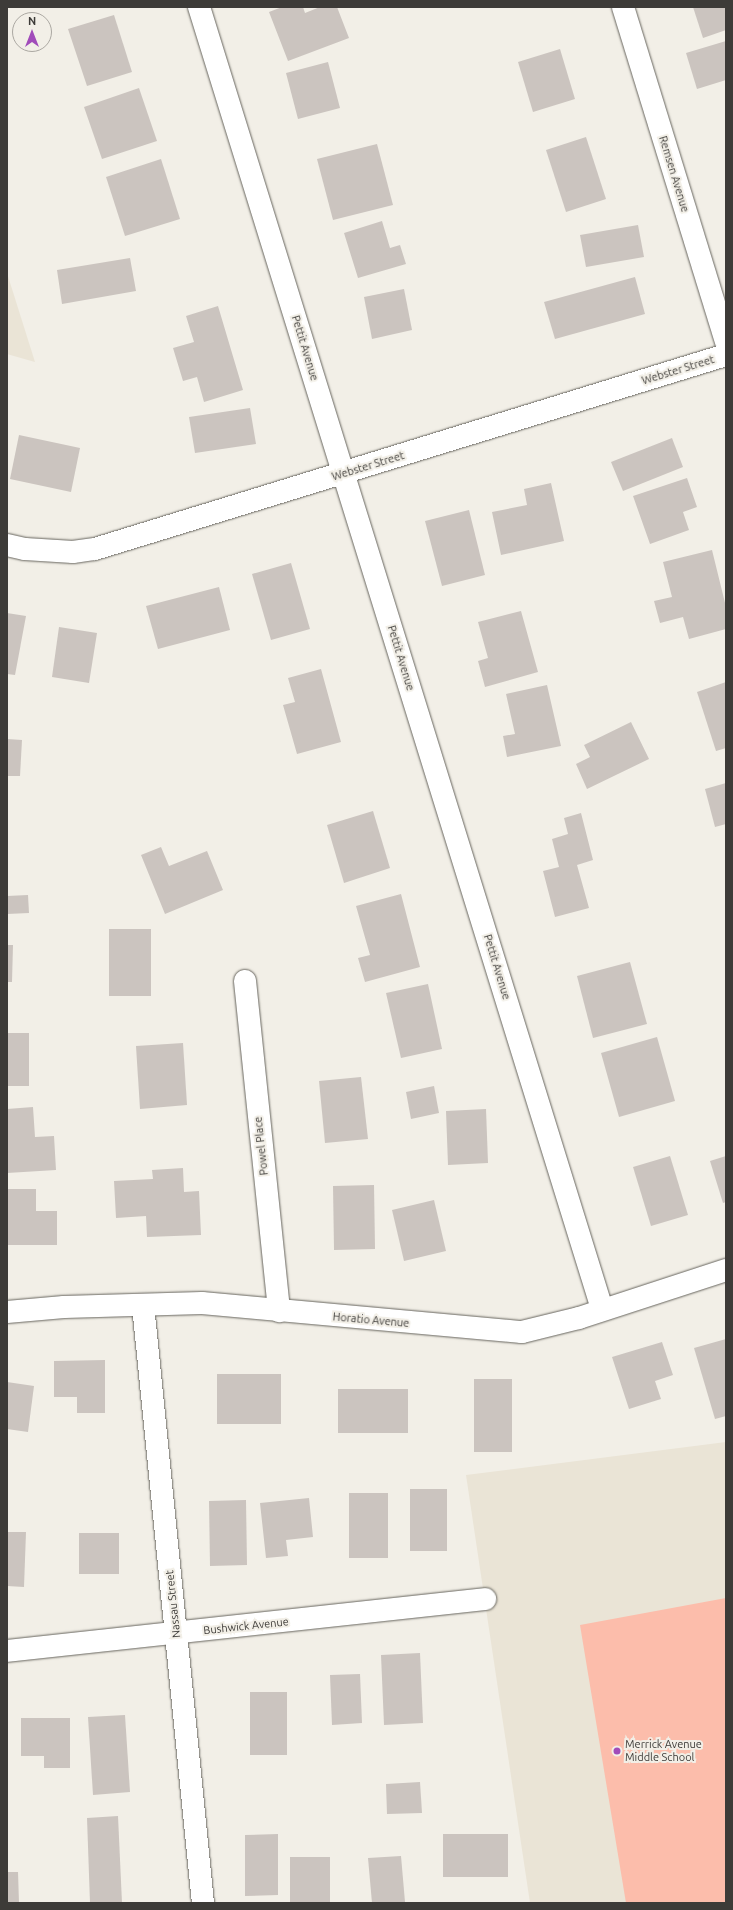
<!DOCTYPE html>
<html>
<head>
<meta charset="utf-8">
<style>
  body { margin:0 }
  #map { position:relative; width:733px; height:1910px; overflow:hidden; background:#f2efe7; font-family:Ubuntu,sans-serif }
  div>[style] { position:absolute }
  .built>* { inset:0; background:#eae4d6 }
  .green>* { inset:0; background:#fcbdab }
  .building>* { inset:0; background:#cbc4bf }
  .roads { filter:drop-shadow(0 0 1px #67655e) drop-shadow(0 0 1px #67655e) }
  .street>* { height:22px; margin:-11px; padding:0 11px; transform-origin:11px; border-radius:11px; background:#fff }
  .dots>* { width:11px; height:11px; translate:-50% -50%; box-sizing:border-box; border:2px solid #f2efe7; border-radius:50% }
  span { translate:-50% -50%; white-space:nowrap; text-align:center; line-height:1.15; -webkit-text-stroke:4px #f2efe7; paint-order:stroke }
  .street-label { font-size:11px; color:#3d3b38 }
  .poi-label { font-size:11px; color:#3d3b38 }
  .left { translate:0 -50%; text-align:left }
  .frame { position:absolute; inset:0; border:8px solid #3d3b38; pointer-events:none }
  .north { position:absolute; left:12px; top:12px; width:40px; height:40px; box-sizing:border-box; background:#f2efe7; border:1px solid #aaa7a1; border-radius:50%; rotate:0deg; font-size:11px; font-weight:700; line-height:16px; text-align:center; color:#3d3b38 }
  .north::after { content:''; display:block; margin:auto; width:14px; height:18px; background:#a14cba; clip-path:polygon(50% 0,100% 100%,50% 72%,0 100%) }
</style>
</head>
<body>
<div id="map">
  <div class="built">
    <div style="clip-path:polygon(7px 273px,35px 362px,7px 354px)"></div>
    <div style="clip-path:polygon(726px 1442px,726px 1903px,530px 1903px,466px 1475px)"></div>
  </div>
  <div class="green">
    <div style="clip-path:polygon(726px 1598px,726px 1903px,626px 1903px,580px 1625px)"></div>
  </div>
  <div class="building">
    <div style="clip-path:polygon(282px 7px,303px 7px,305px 13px,320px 7px,337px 7px,349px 38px,288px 61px,269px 12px)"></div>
    <div style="clip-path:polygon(693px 7px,726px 7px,726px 30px,703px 38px)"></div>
    <div style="clip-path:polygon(114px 15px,132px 72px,87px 86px,68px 29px)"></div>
    <div style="clip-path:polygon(726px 41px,726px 80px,697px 89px,686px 53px)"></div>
    <div style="clip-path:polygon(560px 49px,575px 99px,533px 112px,518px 62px)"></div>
    <div style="clip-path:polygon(328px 62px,340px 108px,298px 119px,286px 73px)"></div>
    <div style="clip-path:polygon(139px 88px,157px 141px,102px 159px,84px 107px)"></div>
    <div style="clip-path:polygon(586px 137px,606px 199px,566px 212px,546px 150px)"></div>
    <div style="clip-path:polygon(377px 144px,393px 205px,333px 220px,317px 159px)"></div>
    <div style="clip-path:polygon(161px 159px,180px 219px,125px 236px,106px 177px)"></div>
    <div style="clip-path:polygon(382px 221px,390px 248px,400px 245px,406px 264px,358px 278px,344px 233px)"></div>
    <div style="clip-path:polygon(638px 225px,644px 257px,586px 267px,580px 235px)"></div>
    <div style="clip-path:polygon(130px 258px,136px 291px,62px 304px,57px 270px)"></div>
    <div style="clip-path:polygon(635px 277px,645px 314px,555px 339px,544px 302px)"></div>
    <div style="clip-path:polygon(404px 289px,412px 330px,372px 339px,364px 297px)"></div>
    <div style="clip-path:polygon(218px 306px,243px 390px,204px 402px,197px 377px,183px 381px,173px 348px,194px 342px,186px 316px)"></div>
    <div style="clip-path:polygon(250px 408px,256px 444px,195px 453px,189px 417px)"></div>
    <div style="clip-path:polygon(19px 435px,80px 448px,71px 492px,10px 479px)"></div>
    <div style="clip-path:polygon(672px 438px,683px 467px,623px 491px,611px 462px)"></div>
    <div style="clip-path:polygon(687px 478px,697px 507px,683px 512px,689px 530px,650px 544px,633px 496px)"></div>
    <div style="clip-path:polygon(551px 483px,564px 541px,501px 555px,492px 512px,527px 505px,524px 489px)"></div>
    <div style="clip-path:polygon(469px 510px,485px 575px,442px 586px,425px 521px)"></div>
    <div style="clip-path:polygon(712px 550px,726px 607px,726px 629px,689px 639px,683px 617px,660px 623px,654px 601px,672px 597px,663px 562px)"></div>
    <div style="clip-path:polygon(291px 563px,310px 629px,271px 640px,252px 574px)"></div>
    <div style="clip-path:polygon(219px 587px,230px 630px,158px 649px,146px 606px)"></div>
    <div style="clip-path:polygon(521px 611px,538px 672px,485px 687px,478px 661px,488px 658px,478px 622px)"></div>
    <div style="clip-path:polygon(7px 613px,26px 616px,15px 675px,7px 674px)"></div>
    <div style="clip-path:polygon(59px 627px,97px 633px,89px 683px,52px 677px)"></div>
    <div style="clip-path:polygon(321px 669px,341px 742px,297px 754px,283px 705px,295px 702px,288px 678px)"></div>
    <div style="clip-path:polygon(726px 682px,726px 748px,716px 751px,697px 692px)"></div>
    <div style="clip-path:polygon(547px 685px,561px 746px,507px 757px,503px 736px,515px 734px,506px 694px)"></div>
    <div style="clip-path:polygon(631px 722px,649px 759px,587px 789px,576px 764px,590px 757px,584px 745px)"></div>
    <div style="clip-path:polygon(7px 739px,22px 740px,20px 776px,7px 776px)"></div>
    <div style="clip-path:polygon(726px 783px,726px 824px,715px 827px,705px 789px)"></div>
    <div style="clip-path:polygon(373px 811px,390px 868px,344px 883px,327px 825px)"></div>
    <div style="clip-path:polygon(581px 813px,593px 860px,577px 865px,589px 908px,555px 917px,543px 871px,559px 867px,552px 839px,568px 834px,564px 818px)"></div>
    <div style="clip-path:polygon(161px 847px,169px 866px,207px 851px,223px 890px,165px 914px,141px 855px)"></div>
    <div style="clip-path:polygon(401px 894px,420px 967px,365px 982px,358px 958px,370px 955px,356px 906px)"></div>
    <div style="clip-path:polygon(28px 895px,29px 913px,7px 914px,7px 896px)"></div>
    <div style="clip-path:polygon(109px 929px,151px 929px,151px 996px,109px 996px)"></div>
    <div style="clip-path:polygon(7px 945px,13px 945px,12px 982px,7px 982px)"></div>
    <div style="clip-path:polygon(630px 962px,647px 1024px,593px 1038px,577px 976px)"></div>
    <div style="clip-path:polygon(428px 984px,442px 1049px,401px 1058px,386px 993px)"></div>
    <div style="clip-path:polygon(7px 1033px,29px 1033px,29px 1086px,7px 1086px)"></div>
    <div style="clip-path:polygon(657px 1037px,675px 1101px,619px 1117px,601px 1053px)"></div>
    <div style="clip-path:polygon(183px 1043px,187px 1105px,140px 1109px,136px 1046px)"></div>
    <div style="clip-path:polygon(361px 1077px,368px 1139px,325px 1143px,319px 1081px)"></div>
    <div style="clip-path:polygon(434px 1086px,439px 1113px,411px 1119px,406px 1092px)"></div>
    <div style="clip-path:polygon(33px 1107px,35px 1137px,54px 1136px,56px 1170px,7px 1173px,7px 1109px)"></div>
    <div style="clip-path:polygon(486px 1109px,488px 1163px,448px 1165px,446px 1111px)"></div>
    <div style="clip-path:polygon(670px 1156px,688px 1215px,651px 1226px,633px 1167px)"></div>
    <div style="clip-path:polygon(726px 1156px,726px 1202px,723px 1203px,710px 1161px)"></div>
    <div style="clip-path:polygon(183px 1168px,184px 1192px,199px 1191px,201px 1235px,147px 1237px,146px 1216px,116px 1218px,114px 1181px,153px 1179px,152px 1170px)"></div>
    <div style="clip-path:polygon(374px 1185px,375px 1249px,334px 1250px,333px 1186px)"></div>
    <div style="clip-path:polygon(7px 1189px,36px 1189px,36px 1211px,57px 1211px,57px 1245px,7px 1245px)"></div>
    <div style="clip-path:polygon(434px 1200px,446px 1251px,404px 1261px,392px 1210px)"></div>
    <div style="clip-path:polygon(726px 1339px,726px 1416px,715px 1419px,694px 1348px)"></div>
    <div style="clip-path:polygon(662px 1342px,673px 1375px,655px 1381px,661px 1399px,629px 1409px,612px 1357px)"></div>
    <div style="clip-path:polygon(105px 1360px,105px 1413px,77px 1413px,77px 1397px,54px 1397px,54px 1361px)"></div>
    <div style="clip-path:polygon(217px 1374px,281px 1374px,281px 1424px,217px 1424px)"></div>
    <div style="clip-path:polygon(474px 1379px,512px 1379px,512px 1452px,474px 1452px)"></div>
    <div style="clip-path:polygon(7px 1382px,34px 1386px,28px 1432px,7px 1429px)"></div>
    <div style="clip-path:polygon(338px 1389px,408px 1389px,408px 1433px,338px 1433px)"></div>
    <div style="clip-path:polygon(410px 1489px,447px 1489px,447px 1551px,410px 1551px)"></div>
    <div style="clip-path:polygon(349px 1493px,388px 1493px,388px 1558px,349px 1558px)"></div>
    <div style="clip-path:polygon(309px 1498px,313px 1537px,286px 1540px,288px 1556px,266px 1558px,260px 1503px)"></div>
    <div style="clip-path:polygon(246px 1500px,247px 1565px,210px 1566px,209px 1501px)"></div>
    <div style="clip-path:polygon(7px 1532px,26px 1532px,24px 1587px,7px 1586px)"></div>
    <div style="clip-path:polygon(79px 1533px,119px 1533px,119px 1574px,79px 1574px)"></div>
    <div style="clip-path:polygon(420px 1653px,423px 1723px,384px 1725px,381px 1655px)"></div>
    <div style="clip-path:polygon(360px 1674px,362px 1723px,332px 1725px,330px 1675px)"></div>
    <div style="clip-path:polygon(250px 1692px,287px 1692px,287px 1755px,250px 1755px)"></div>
    <div style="clip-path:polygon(125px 1715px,130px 1792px,93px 1795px,88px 1717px)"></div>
    <div style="clip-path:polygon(21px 1718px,70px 1718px,70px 1768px,44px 1768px,44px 1756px,21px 1756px)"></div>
    <div style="clip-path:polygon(420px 1782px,422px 1813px,387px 1814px,386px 1784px)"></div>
    <div style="clip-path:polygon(118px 1816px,122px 1903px,90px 1903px,87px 1818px)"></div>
    <div style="clip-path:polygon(278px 1834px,278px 1895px,245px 1896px,245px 1835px)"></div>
    <div style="clip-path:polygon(443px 1834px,508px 1834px,508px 1877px,443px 1877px)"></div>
    <div style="clip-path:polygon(401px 1856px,405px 1902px,372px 1903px,368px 1858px)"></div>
    <div style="clip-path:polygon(290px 1857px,330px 1857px,330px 1903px,290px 1903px)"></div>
    <div style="clip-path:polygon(7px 1872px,18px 1872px,19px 1903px,7px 1903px)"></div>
  </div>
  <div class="roads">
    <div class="street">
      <div style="left:199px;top:7px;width:1363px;rotate:72.8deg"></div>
      <div style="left:623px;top:7px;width:350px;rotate:72.9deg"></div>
      <div style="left:7px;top:545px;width:18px;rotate:13deg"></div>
      <div style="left:25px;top:549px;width:48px;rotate:3.6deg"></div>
      <div style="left:73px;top:552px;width:22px;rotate:-8deg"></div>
      <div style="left:95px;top:549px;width:660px;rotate:-17.09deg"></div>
      <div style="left:245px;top:981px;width:332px;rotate:84.1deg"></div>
      <div style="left:143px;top:1305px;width:601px;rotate:84.27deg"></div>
      <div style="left:7px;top:1312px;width:57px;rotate:-5deg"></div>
      <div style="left:64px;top:1307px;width:138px;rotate:-1.7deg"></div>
      <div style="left:202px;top:1303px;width:321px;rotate:5.2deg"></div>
      <div style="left:522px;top:1332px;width:59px;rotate:-13.8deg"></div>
      <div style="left:579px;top:1318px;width:155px;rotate:-18.1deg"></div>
      <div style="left:7px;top:1651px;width:481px;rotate:-6.2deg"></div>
    </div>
  </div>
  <div class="dots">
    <div style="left:617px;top:1751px;background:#a14cba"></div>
  </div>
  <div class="street-label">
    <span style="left:674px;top:174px;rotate:73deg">Remsen Avenue</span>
    <span style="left:305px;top:348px;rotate:73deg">Pettit Avenue</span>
    <span style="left:678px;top:370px;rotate:-17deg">Webster Street</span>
    <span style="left:368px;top:466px;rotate:-17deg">Webster Street</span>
    <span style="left:401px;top:658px;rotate:73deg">Pettit Avenue</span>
    <span style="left:497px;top:967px;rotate:73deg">Pettit Avenue</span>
    <span style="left:261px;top:1146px;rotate:-96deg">Powel Place</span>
    <span style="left:371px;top:1320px;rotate:5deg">Horatio Avenue</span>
    <span style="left:173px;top:1604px;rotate:-96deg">Nassau Street</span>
    <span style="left:246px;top:1626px;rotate:-6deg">Bushwick Avenue</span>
  </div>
  <div class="poi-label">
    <span class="left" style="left:625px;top:1751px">Merrick Avenue<br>Middle School</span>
  </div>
  <div class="frame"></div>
  <div class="north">N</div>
</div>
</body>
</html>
